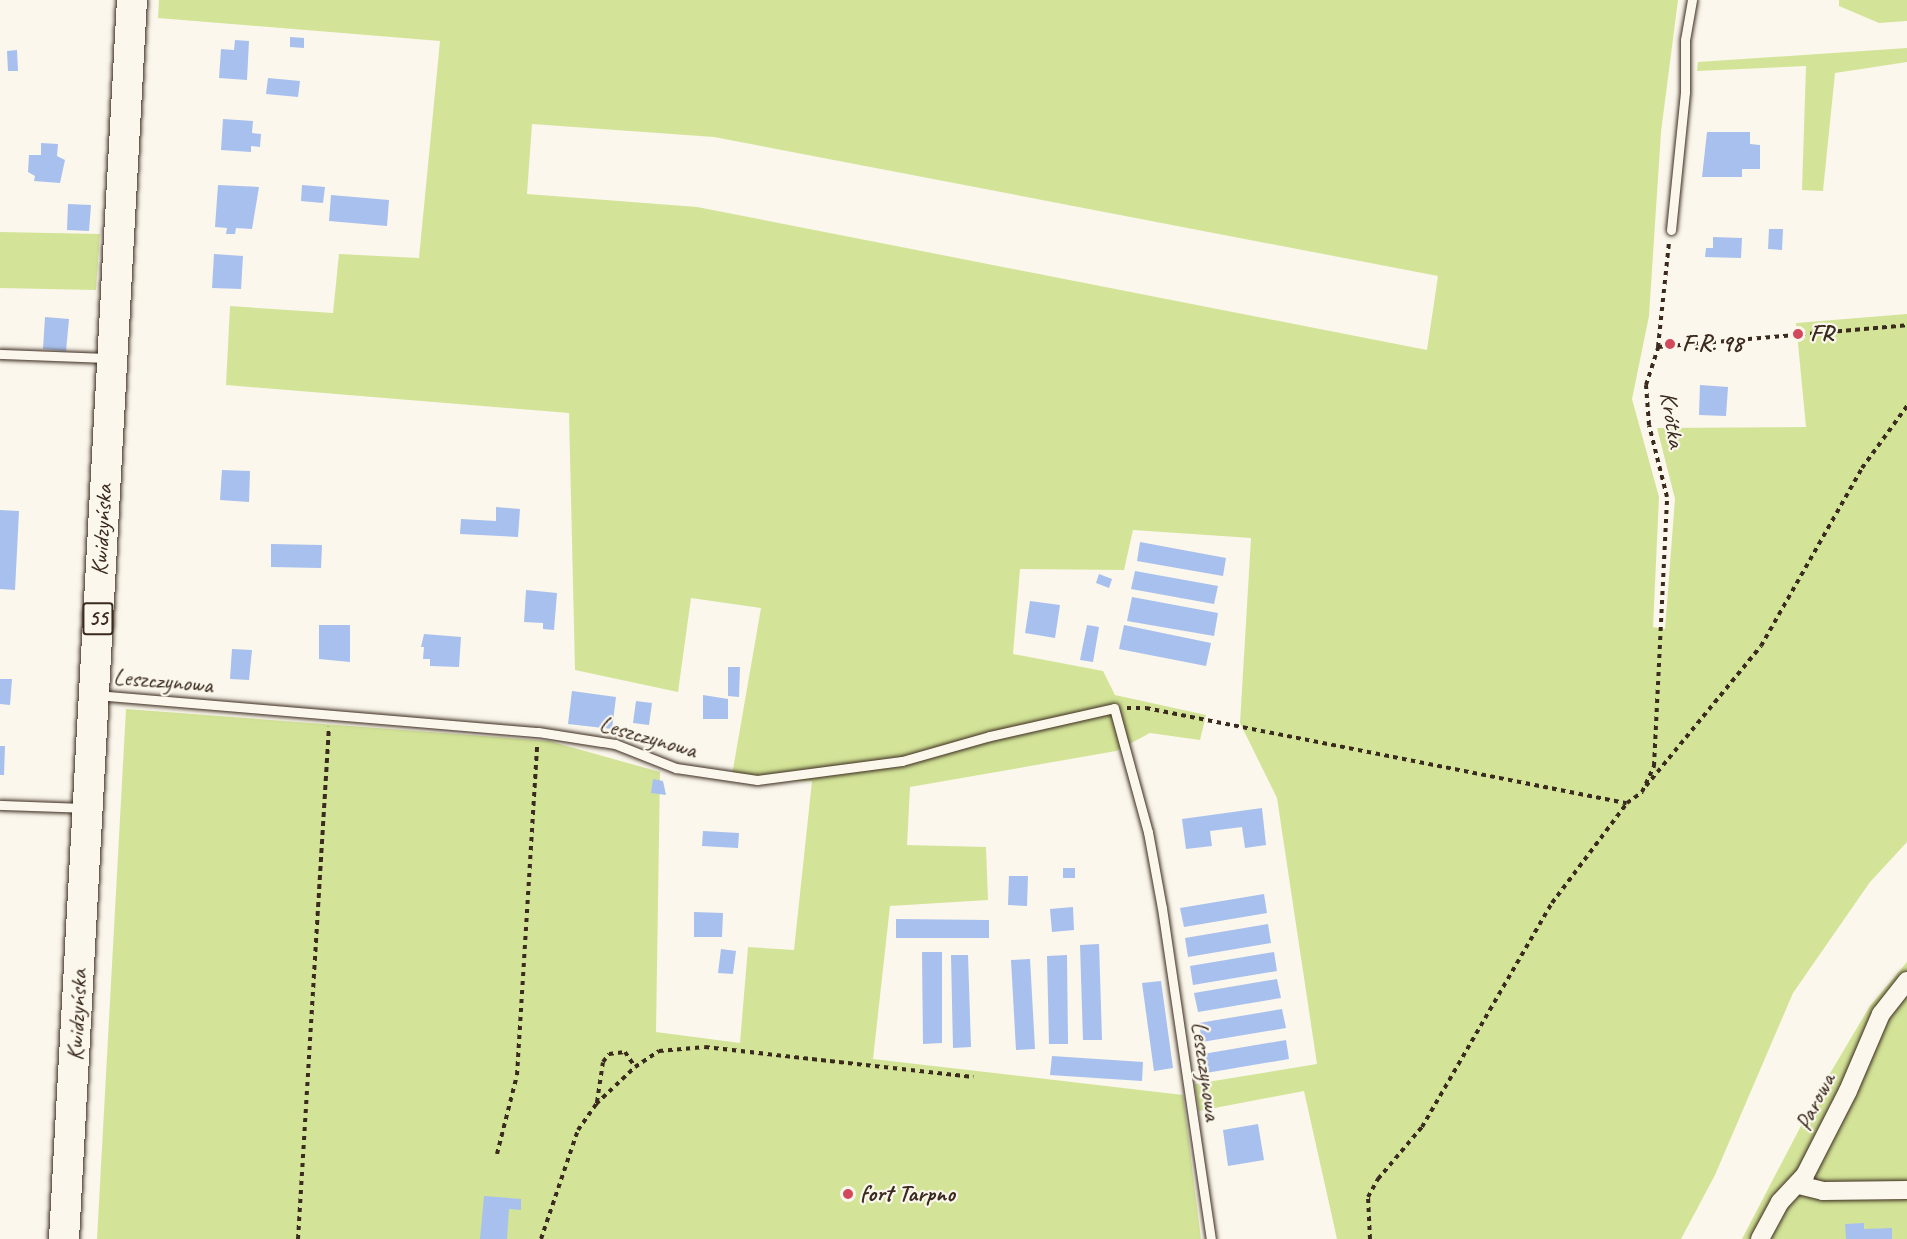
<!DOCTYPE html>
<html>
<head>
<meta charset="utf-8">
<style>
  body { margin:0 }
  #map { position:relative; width:1907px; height:1239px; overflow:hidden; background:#fbf7ec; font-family:Caveat,sans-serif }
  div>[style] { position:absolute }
  .green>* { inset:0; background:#d3e498 }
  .building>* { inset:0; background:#a8c0ed }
  .path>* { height:4px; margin-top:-2px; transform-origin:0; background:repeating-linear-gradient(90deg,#3b2a1e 0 4.5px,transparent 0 9px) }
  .roads { filter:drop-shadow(0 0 2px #3b2a1e) drop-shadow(0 0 2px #3b2a1e) }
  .lane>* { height:9px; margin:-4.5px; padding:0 4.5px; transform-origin:4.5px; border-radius:4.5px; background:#fbf7ec }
  .street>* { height:18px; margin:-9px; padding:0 9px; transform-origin:9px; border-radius:9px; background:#fbf7ec }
  .primary>* { height:30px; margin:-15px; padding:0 15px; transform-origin:15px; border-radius:15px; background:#fbf7ec }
  .dots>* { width:16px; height:16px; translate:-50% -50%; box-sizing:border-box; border:3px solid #fbf7ec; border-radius:50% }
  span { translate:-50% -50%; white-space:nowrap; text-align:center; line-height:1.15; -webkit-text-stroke:4.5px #fbf7ec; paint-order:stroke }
  .shield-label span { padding:2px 4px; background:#fbf7ec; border:2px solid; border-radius:4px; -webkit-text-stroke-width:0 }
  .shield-label { font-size:22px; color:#3b2a1e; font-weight:700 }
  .poi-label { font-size:24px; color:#3b2a1e; font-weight:700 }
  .left { translate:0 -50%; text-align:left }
  .street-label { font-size:24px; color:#3b2a1e }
</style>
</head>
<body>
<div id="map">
  <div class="green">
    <div style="clip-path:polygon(evenodd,159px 0,1678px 0,1661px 132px,1649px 316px,1632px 399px,1659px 497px,1653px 627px,1665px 629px,1675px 499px,1657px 428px,1806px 427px,1796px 323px,1907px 314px,1907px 842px,1870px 882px,1793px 993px,1715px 1175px,1681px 1239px,1337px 1239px,1304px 1091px,1199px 1111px,1195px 1084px,1317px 1064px,1277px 798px,1240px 723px,1251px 538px,1133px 530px,1124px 570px,1020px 569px,1013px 654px,1103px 671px,1115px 695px,1206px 715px,1200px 740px,1150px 733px,1116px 751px,910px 787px,907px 845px,986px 847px,988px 900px,890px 906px,873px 1059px,1183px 1095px,1201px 1239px,97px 1239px,126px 709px,549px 741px,660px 772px,656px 1032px,740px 1043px,748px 947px,794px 950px,812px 781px,731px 781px,761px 608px,691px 598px,678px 692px,575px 670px,569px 413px,226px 385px,230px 306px,333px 313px,339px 254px,419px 258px,440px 41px,158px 18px,159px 0,532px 124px,714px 137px,1438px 276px,1427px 350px,697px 207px,527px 194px,532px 124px)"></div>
    <div style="clip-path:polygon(1839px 0,1907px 0,1907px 21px,1879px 23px,1839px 6px)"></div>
    <div style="clip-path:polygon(1907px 48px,1907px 62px,1835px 73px,1823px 191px,1802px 190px,1806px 66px,1697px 71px,1698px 62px)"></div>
    <div style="clip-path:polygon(0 232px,100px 234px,96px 290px,0 288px)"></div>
    <div style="clip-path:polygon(1907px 962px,1907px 1239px,1742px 1239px,1816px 1097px,1870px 1006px)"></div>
  </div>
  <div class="building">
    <div style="clip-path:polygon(290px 37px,304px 38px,304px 48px,290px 47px)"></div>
    <div style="clip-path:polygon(235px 40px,249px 41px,247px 80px,219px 78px,221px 49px,234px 50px)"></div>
    <div style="clip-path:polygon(17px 50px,18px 71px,8px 71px,7px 51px)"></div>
    <div style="clip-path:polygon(268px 78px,300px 81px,298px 97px,266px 94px)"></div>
    <div style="clip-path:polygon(223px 119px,253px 121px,252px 133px,261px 134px,260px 147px,251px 146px,251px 152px,221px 150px)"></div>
    <div style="clip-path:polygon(1707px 132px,1750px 132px,1750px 144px,1760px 145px,1760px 169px,1742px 169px,1742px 177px,1702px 177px)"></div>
    <div style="clip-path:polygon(41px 143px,58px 144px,57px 156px,65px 160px,60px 183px,34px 181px,35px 176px,28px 172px,29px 155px,41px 155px)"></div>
    <div style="clip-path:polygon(218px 185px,259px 187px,252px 229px,236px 228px,235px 234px,226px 234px,227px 228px,215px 227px)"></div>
    <div style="clip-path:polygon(302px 185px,325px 187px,323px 203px,301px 201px)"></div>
    <div style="clip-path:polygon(331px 195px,389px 200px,387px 226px,329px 221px)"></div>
    <div style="clip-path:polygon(68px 204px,91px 205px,89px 231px,67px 230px)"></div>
    <div style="clip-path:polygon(1769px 229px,1783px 229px,1782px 250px,1768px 249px)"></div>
    <div style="clip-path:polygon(1713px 237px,1742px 238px,1741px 258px,1705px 257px,1706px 248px,1713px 248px)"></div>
    <div style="clip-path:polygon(214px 254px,243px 256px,241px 289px,212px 288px)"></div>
    <div style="clip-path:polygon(45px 317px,69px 319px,66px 351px,43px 349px)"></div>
    <div style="clip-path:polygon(1700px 385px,1728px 387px,1726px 416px,1699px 415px)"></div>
    <div style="clip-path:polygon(222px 470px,250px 471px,249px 502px,220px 500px)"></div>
    <div style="clip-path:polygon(496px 507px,520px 509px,518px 537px,460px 534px,461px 519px,496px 521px)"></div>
    <div style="clip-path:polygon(0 510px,19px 511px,15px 590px,0 589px)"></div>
    <div style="clip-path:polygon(1140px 542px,1226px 558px,1223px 576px,1137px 561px)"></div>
    <div style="clip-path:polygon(271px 544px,322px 545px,321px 568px,271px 567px)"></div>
    <div style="clip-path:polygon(1135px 571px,1218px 586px,1214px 604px,1131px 589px)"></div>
    <div style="clip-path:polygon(1099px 574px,1112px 579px,1109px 588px,1096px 583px)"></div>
    <div style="clip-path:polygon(526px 590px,557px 593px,554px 630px,543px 629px,543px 623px,524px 622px)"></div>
    <div style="clip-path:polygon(1132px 597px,1218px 613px,1214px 636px,1127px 621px)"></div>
    <div style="clip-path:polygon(1030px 601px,1060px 605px,1055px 638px,1025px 633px)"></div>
    <div style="clip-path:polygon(319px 625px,350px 625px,350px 662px,319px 659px)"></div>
    <div style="clip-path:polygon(1087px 625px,1099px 627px,1093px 662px,1080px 660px)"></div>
    <div style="clip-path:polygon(1124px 625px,1211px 643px,1206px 666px,1119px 649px)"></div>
    <div style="clip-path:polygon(424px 634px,461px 637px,459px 667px,430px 666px,430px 659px,423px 659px,424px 647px,421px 647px)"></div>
    <div style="clip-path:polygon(232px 649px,252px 650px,249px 680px,230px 679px)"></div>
    <div style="clip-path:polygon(728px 667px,740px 667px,739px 697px,728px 696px)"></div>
    <div style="clip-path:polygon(0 679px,12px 679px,10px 705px,0 704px)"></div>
    <div style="clip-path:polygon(572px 691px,616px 697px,612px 729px,568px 724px)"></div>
    <div style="clip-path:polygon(703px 695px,728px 699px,728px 719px,703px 719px)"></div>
    <div style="clip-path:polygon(636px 701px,652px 703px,649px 725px,633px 723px)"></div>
    <div style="clip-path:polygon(0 746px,5px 746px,4px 775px,0 775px)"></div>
    <div style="clip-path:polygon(653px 779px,663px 781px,666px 795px,651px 793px)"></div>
    <div style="clip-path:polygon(1262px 808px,1266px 845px,1245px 848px,1242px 827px,1210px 831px,1212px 846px,1186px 849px,1182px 819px)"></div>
    <div style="clip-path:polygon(703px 831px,739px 833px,738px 848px,702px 846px)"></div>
    <div style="clip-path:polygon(1063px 868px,1075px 868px,1075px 878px,1063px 878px)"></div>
    <div style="clip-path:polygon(1009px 876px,1028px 876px,1027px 906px,1008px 905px)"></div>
    <div style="clip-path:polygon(1264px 894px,1267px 913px,1184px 927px,1180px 908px)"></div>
    <div style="clip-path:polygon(1073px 907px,1074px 930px,1052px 932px,1050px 909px)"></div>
    <div style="clip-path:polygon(694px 912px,723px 913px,722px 937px,694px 937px)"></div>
    <div style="clip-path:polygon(896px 919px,989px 920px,989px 938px,896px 938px)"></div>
    <div style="clip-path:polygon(1268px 924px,1271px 943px,1188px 957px,1185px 938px)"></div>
    <div style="clip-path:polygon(1099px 944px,1102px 1040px,1083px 1040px,1080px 945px)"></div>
    <div style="clip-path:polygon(721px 949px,736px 951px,733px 974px,718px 973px)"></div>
    <div style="clip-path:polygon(922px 952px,942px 952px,942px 1043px,923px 1044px)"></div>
    <div style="clip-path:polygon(1274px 952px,1277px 971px,1193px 985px,1190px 966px)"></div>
    <div style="clip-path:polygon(951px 955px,968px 955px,971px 1047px,953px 1048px)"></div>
    <div style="clip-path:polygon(1067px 955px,1068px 1044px,1049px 1044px,1047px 956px)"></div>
    <div style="clip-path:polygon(1030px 959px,1035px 1049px,1016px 1050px,1011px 960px)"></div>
    <div style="clip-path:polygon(1277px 979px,1281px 998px,1198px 1012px,1194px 993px)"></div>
    <div style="clip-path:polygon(1161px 981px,1173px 1068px,1154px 1071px,1142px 983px)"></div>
    <div style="clip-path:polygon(1282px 1009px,1286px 1028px,1202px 1042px,1199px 1023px)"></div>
    <div style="clip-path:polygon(1286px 1040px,1289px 1059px,1206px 1073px,1203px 1054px)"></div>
    <div style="clip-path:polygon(1052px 1056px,1143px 1062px,1142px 1081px,1050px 1075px)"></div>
    <div style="clip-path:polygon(1258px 1124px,1264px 1160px,1228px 1166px,1223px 1130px)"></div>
    <div style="clip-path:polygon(484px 1196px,521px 1199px,521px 1210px,509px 1209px,507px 1239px,480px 1239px)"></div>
    <div style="clip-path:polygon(1864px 1223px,1864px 1229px,1892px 1228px,1892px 1239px,1846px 1239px,1845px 1224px)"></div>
  </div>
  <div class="path">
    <div style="left:1658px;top:347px;width:250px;rotate:-5deg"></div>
    <div style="left:1127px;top:708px;width:19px"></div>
    <div style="left:1146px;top:708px;width:490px;rotate:11.2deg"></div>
    <div style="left:1646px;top:786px;width:181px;rotate:-50.6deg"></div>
    <div style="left:1761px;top:646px;width:205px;rotate:-60.4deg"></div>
    <div style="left:1862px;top:468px;width:77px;rotate:-54deg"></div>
    <div style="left:597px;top:1102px;width:40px;rotate:-81.5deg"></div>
    <div style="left:603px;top:1062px;width:10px;rotate:-53deg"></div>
    <div style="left:609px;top:1054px;width:16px;rotate:-7deg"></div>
    <div style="left:625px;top:1052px;width:18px;rotate:56deg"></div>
    <div style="left:497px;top:1154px;width:81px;rotate:-75.8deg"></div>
    <div style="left:517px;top:1075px;width:331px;rotate:-86.5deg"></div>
    <div style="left:298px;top:1239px;width:513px;rotate:-86.54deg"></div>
    <div style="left:541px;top:1239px;width:115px;rotate:-71.3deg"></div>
    <div style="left:578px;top:1130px;width:32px;rotate:-55deg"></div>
    <div style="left:596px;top:1104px;width:54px;rotate:-43.5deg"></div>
    <div style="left:635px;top:1067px;width:29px;rotate:-34deg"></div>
    <div style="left:659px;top:1051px;width:46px;rotate:-5deg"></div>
    <div style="left:705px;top:1047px;width:270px;rotate:6.4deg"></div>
    <div style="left:1370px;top:1239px;width:42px;rotate:-92.7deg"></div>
    <div style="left:1368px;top:1197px;width:21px;rotate:-61deg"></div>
    <div style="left:1378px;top:1179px;width:68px;rotate:-49.8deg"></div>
    <div style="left:1422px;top:1127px;width:259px;rotate:-59.9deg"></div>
    <div style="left:1552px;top:903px;width:125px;rotate:-53.1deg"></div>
    <div style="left:1627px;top:803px;width:19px;rotate:-36deg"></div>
    <div style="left:1642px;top:792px;width:29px;rotate:-65deg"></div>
    <div style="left:1654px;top:766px;width:269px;rotate:-87.2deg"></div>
    <div style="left:1667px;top:497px;width:74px;rotate:-104deg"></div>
    <div style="left:1649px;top:425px;width:40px;rotate:-94.3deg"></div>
    <div style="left:1646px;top:385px;width:40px;rotate:-72deg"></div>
    <div style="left:1658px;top:347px;width:106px;rotate:-84deg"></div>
  </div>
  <div class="roads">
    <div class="lane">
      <div style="left:1671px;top:230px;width:139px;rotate:-84.2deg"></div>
      <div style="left:1685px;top:92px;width:52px;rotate:-90deg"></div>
      <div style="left:1685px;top:40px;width:41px;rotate:-80.1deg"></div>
      <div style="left:0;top:354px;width:109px;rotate:2.1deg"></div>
      <div style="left:96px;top:695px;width:444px;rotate:4.8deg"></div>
      <div style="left:538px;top:732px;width:78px;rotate:8.9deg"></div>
      <div style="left:615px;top:744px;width:66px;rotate:21.5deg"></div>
      <div style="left:676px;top:768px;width:82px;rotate:8.4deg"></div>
      <div style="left:757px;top:780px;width:146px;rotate:-7.5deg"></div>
      <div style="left:902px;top:761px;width:91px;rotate:-15.9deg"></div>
      <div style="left:990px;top:736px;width:127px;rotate:-12.7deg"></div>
      <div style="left:1114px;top:708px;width:129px;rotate:74.7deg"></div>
      <div style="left:1148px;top:832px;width:77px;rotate:79.6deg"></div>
      <div style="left:1162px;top:908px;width:335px;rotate:81.6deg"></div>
      <div style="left:0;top:805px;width:85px;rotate:2deg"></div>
    </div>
    <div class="street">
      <div style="left:1799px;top:1185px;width:25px;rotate:14deg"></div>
      <div style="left:1823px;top:1191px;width:84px;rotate:-0.7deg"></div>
      <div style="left:1760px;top:1239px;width:42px;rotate:-61.6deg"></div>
      <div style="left:1780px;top:1202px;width:37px;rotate:-47deg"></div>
      <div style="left:1805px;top:1175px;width:94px;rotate:-62.9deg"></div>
      <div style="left:1848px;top:1091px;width:84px;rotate:-66.8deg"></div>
      <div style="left:1881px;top:1014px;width:42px;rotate:-51.8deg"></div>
    </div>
    <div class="primary">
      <div style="left:64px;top:1239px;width:1241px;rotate:-86.86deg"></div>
    </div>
  </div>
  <div class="dots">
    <div style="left:1798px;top:334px;background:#d1495b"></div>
    <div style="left:1670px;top:344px;background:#d1495b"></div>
    <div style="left:848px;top:1194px;background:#d1495b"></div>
  </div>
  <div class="shield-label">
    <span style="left:98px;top:619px">55</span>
  </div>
  <div class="poi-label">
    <span class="left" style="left:1810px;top:334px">FR</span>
    <span class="left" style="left:1682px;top:344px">F.R. 98</span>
    <span class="left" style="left:860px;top:1194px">fort Tarpno</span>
  </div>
  <div class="street-label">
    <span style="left:1672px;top:420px;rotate:81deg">Krótka</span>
    <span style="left:102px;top:530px;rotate:-87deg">Kwidzyńska</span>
    <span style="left:163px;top:681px;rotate:5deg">Leszczynowa</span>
    <span style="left:648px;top:737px;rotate:16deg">Leszczynowa</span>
    <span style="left:77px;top:1015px;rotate:-87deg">Kwidzyńska</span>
    <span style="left:1206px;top:1071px;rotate:82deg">Leszczynowa</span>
    <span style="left:1815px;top:1102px;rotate:-64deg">Parowa</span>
  </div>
</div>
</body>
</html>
